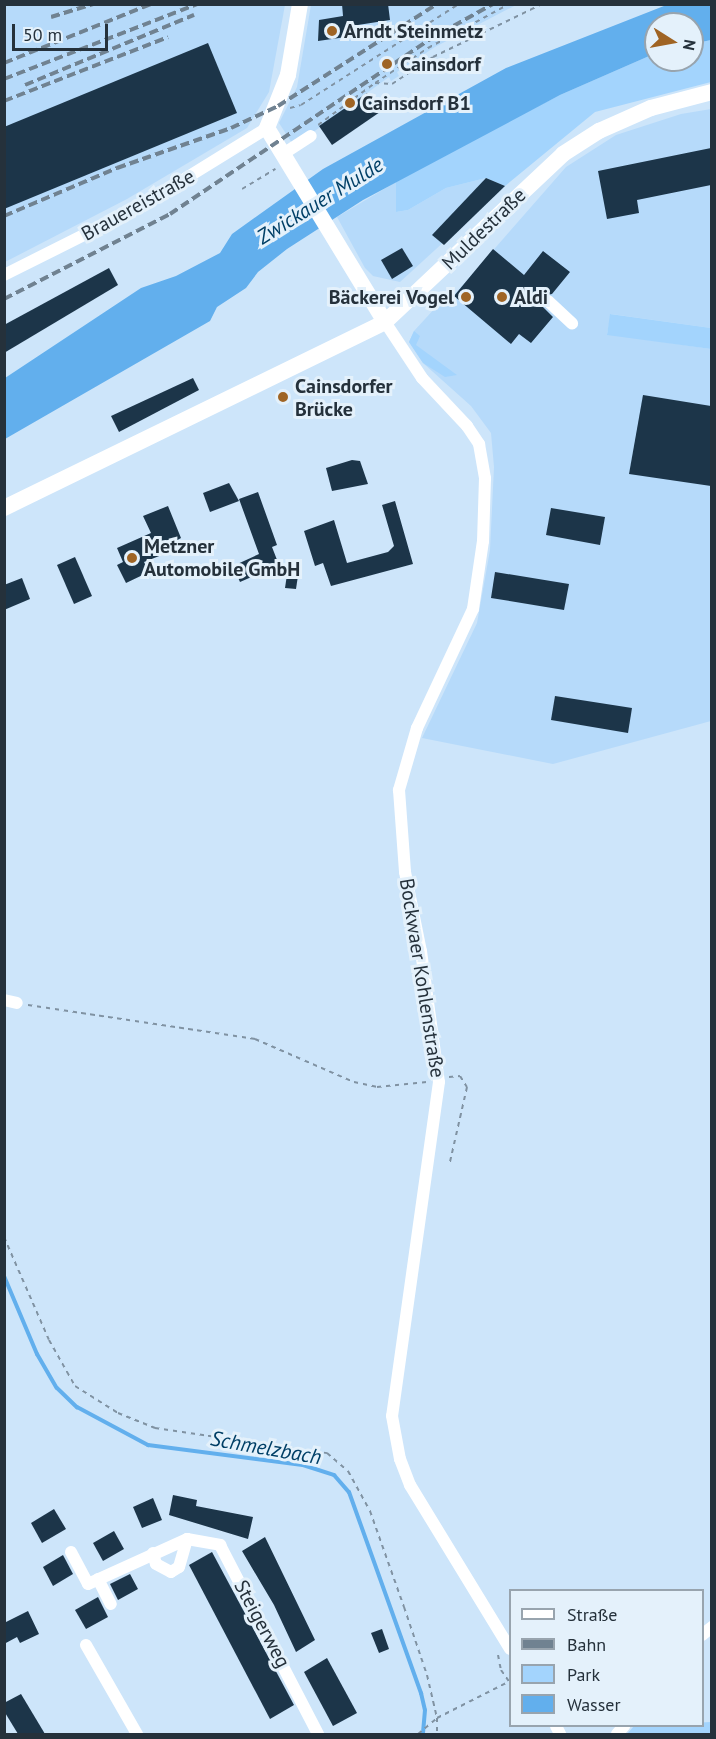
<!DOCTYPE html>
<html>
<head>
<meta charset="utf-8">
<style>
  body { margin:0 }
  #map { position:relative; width:716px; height:1739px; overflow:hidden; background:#cde5fa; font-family:"PT Sans",sans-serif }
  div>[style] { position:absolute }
  .built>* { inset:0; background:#b6dafa }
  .green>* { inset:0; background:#a3d4fd }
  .water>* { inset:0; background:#62afed }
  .stream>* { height:4px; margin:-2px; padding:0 2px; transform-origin:2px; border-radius:2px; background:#62afed }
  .building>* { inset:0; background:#1c3549 }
  .path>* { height:2px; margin-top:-1px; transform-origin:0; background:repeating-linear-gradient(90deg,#8092a2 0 4.5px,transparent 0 9px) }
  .minor>* { height:12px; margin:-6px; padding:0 6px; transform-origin:6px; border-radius:6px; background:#fff }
  .major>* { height:16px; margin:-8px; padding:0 8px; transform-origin:8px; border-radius:8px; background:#fff }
  .rail>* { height:4px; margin-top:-2px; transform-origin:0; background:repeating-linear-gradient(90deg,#708291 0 9px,transparent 0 13.5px) }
  .dots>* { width:16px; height:16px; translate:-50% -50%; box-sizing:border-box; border:3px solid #e4f1fb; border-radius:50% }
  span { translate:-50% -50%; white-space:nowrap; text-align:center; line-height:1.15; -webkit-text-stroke:6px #e4f1fb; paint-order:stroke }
  .poi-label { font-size:20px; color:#25313b; font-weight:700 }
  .left { translate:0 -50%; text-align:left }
  .right { translate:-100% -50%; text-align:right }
  .street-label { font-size:20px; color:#25313b }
  .water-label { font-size:21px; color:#003f66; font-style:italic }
  .frame { position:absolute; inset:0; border:6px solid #25313b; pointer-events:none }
  .legend { position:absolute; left:509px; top:1589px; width:195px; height:138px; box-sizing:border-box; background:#e4f1fb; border:2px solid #98a4ae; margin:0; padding:8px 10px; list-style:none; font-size:18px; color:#25313b }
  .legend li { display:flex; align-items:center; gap:12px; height:30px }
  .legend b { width:30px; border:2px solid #98a4ae }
  .north { position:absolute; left:644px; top:12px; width:60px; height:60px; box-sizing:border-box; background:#e4f1fb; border:2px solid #98a4ae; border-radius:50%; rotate:101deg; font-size:16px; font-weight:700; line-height:24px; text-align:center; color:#25313b }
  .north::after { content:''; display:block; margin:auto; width:21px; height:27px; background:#9f6424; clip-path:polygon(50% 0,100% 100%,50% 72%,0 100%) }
  .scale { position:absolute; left:12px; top:24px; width:96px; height:27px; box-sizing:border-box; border:3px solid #25313b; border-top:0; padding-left:8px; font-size:18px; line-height:21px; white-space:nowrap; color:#25313b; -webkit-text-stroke:4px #e4f1fb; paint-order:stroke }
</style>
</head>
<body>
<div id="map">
  <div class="built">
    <div style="clip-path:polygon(5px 5px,285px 5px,269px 92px,247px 128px,127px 199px,5px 262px)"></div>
    <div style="clip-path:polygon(311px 5px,516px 5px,435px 47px,397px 72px,399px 76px,391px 81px,389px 77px,294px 146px,279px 123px,297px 87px)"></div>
    <div style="clip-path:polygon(711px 109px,711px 328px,611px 314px,607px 334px,711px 349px,711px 721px,553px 764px,422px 738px,477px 623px,490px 550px,494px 467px,491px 433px,471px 406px,423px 363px,409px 342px,414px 331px,448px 294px,454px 295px,566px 167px,616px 135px,681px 114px)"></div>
    <div style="clip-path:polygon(486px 178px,505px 186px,400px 282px,373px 276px,365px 268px,337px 217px,396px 182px,396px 212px,408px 210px,446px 188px)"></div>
  </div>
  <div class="green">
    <div style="clip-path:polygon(711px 40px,711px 82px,595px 112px,505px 186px,486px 178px,446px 188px,408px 210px,396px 212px,396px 182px,442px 155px,560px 95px,656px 53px,656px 60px,692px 60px,692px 44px)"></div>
    <div style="clip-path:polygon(610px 314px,711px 328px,711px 349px,607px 335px)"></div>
    <div style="clip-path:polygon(414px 331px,420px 336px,416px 345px,457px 375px,445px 377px,423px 363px,409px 342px)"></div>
    <div style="clip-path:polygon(711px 1722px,711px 1734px,627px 1734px,634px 1726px)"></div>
  </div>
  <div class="water">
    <div style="clip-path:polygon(669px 4px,711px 5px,711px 40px,692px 44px,692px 24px,656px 24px,656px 53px,560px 95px,363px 200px,287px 249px,258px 272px,246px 288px,217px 307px,210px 321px,5px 439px,5px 378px,141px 288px,176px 276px,220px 253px,232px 234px,323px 169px,506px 68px)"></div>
  </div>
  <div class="stream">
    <div style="left:4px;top:1276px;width:85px;rotate:67.1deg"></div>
    <div style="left:37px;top:1354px;width:39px;rotate:60deg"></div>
    <div style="left:57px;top:1388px;width:28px;rotate:44deg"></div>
    <div style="left:77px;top:1407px;width:81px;rotate:28.2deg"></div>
    <div style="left:148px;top:1445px;width:156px;rotate:7.4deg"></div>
    <div style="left:303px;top:1465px;width:33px;rotate:18deg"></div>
    <div style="left:334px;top:1475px;width:23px;rotate:49deg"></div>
    <div style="left:349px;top:1492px;width:214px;rotate:70.3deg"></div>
    <div style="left:421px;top:1693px;width:17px;rotate:77deg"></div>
    <div style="left:425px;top:1710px;width:24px;rotate:95deg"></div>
  </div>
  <div class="building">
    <div style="clip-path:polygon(342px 4px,388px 4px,390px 20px,345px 27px,346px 37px,318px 41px,319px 20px,343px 16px)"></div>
    <div style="clip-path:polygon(208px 43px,237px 113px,4px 209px,4px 127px)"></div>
    <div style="clip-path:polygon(367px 93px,380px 112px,332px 145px,319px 126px)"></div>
    <div style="clip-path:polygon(711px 148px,711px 185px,637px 200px,639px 213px,607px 219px,598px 171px)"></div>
    <div style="clip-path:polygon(486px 178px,505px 186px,444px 245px,432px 235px)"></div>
    <div style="clip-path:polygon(402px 248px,413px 266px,392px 279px,381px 260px)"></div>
    <div style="clip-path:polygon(493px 249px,524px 275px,543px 251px,570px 272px,552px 294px,542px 296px,540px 304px,553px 317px,531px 343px,519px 334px,511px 344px,454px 296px)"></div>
    <div style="clip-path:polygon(109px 268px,118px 285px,4px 353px,4px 325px)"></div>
    <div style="clip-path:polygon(193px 378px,199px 390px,119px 432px,111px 416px)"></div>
    <div style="clip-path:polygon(643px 395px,711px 406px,711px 486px,629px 474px)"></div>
    <div style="clip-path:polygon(352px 460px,360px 461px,368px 484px,332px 491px,326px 468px)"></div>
    <div style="clip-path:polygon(229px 483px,239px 501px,210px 512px,203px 493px)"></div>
    <div style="clip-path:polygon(258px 492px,277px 545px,272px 547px,279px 565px,240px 582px,233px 566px,259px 554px,239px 499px)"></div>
    <div style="clip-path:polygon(395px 501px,413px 564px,331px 586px,323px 563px,315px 566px,304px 531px,334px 520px,347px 563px,388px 552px,394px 546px,382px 505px)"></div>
    <div style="clip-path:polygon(168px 506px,181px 538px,174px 542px,177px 549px,144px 562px,149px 572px,126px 583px,117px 565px,123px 562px,117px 548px,151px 533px,143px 516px)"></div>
    <div style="clip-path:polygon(551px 508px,605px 517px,600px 545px,546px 535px)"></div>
    <div style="clip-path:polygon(75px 557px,92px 596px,74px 604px,57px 565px)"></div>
    <div style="clip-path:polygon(288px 568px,299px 569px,296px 589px,285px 588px)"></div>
    <div style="clip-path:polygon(495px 572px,569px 584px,564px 610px,491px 598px)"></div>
    <div style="clip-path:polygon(22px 578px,30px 599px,4px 610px,4px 585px)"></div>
    <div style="clip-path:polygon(555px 696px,632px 708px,628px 733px,551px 720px)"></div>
    <div style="clip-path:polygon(173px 1495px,197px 1500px,196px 1506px,253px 1517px,248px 1539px,169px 1515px)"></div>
    <div style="clip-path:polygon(153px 1498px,162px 1520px,142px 1528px,133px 1507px)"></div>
    <div style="clip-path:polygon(54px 1509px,66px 1529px,42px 1543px,31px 1523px)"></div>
    <div style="clip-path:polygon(114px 1531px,124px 1549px,103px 1561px,93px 1543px)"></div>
    <div style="clip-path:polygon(265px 1537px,315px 1640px,296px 1652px,274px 1605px,242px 1551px)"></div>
    <div style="clip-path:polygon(212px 1552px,294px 1705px,270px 1719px,189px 1565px)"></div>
    <div style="clip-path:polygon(63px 1555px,73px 1574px,53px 1586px,43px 1567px)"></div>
    <div style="clip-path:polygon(130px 1574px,138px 1589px,118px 1600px,110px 1584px)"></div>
    <div style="clip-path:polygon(98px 1597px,108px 1617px,86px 1629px,75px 1610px)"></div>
    <div style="clip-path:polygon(28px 1611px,39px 1634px,20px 1643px,17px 1637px,4px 1644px,4px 1623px)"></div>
    <div style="clip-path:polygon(382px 1629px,389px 1649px,379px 1653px,371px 1633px)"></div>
    <div style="clip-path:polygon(327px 1658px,357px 1713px,333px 1726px,304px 1672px)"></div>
    <div style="clip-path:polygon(21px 1694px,45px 1734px,18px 1734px,4px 1711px,4px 1703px)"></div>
  </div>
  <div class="path">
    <div style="left:375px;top:83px;width:64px;rotate:-33.4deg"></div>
    <div style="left:428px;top:48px;width:92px;rotate:-28.5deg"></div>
    <div style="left:290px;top:108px;width:11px;rotate:-15deg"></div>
    <div style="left:301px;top:105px;width:188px;rotate:-32.6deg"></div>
    <div style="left:318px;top:125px;width:71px;rotate:-36.4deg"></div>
    <div style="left:375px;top:83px;width:17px;rotate:3deg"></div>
    <div style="left:392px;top:84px;width:49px;rotate:-33.4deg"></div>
    <div style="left:433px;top:57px;width:121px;rotate:-25.9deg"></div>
    <div style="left:242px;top:189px;width:39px;rotate:-31deg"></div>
    <div style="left:28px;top:1005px;width:230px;rotate:8.5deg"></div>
    <div style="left:255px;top:1039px;width:108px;rotate:23.5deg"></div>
    <div style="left:354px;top:1082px;width:24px;rotate:12deg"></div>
    <div style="left:377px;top:1087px;width:50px;rotate:-5.7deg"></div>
    <div style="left:449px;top:1077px;width:11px;rotate:-5deg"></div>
    <div style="left:460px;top:1076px;width:13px;rotate:58deg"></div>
    <div style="left:467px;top:1087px;width:77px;rotate:102.8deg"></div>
    <div style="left:4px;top:1237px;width:112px;rotate:66.4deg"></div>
    <div style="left:49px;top:1340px;width:53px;rotate:60.5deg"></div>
    <div style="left:75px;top:1386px;width:51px;rotate:32.1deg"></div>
    <div style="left:118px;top:1413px;width:40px;rotate:22deg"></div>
    <div style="left:155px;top:1428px;width:174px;rotate:8.3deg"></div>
    <div style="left:327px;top:1453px;width:28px;rotate:41deg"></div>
    <div style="left:348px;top:1471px;width:46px;rotate:61.2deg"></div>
    <div style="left:370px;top:1511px;width:102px;rotate:70.5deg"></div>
    <div style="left:404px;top:1607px;width:72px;rotate:71.3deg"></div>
    <div style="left:427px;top:1675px;width:44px;rotate:76.9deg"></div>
    <div style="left:437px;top:1718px;width:16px;rotate:90deg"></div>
    <div style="left:498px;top:1655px;width:15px;rotate:79deg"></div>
    <div style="left:501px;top:1670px;width:16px;rotate:55deg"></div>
    <div style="left:418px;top:1734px;width:25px;rotate:-40deg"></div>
    <div style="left:437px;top:1718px;width:80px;rotate:-26.9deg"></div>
  </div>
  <div class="minor">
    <div style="left:283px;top:154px;width:33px;rotate:-33deg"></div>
    <div style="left:4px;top:275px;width:148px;rotate:-26.6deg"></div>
    <div style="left:136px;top:209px;width:154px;rotate:-31.7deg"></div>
    <div style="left:548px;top:301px;width:33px;rotate:43deg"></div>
    <div style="left:385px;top:322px;width:67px;rotate:56.5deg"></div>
    <div style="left:422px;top:378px;width:66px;rotate:46.8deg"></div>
    <div style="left:467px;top:426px;width:22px;rotate:56deg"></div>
    <div style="left:479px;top:444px;width:35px;rotate:80deg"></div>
    <div style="left:485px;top:478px;width:63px;rotate:91.8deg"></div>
    <div style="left:483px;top:541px;width:69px;rotate:98.4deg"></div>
    <div style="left:473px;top:609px;width:132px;rotate:115.2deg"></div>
    <div style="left:417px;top:728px;width:65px;rotate:106.2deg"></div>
    <div style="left:399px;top:790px;width:82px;rotate:85.8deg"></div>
    <div style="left:405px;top:872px;width:81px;rotate:78.6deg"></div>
    <div style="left:421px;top:951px;width:132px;rotate:82.2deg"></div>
    <div style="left:439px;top:1082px;width:337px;rotate:98deg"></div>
    <div style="left:392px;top:1416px;width:44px;rotate:79.5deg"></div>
    <div style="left:400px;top:1459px;width:28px;rotate:69deg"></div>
    <div style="left:410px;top:1485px;width:192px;rotate:58.6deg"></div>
    <div style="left:4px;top:1000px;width:13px;rotate:13deg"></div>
    <div style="left:71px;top:1552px;width:36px;rotate:62deg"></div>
    <div style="left:88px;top:1584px;width:109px;rotate:-24.4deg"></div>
    <div style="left:187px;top:1539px;width:34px;rotate:10deg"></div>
    <div style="left:220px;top:1545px;width:213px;rotate:62.6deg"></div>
    <div style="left:153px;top:1553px;width:11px;rotate:75deg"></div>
    <div style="left:156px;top:1564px;width:17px;rotate:28deg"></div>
    <div style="left:171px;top:1572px;width:9px;rotate:-32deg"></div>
    <div style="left:179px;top:1567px;width:29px;rotate:-74deg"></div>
    <div style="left:98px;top:1579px;width:28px;rotate:63deg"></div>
    <div style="left:702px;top:1635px;width:13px;rotate:-39deg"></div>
    <div style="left:86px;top:1645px;width:103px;rotate:60.2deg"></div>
    <div style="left:556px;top:1726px;width:9px;rotate:63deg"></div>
    <div style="left:617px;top:1734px;width:11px;rotate:-49deg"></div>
  </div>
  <div class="major">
    <div style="left:300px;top:4px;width:72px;rotate:99.6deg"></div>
    <div style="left:288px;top:75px;width:57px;rotate:111.6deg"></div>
    <div style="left:267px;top:128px;width:227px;rotate:58.7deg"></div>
    <div style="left:4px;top:508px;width:424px;rotate:-26deg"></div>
    <div style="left:385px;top:322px;width:245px;rotate:-43.3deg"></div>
    <div style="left:563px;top:154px;width:43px;rotate:-32.6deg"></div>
    <div style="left:599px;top:131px;width:57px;rotate:-23.9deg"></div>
    <div style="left:651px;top:108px;width:63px;rotate:-14.7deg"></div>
  </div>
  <div class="rail">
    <div style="left:51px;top:17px;width:44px;rotate:-17.2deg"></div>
    <div style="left:4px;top:63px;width:158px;rotate:-21.9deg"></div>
    <div style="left:4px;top:79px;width:207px;rotate:-21.2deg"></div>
    <div style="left:25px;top:85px;width:183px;rotate:-22.5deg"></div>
    <div style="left:4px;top:101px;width:176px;rotate:-21.3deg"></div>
    <div style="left:4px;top:216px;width:123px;rotate:-23deg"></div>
    <div style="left:117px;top:168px;width:121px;rotate:-19.3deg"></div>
    <div style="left:231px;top:128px;width:52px;rotate:-25.1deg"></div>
    <div style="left:278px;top:106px;width:189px;rotate:-32.7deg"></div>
    <div style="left:4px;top:299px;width:186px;rotate:-27.1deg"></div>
    <div style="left:170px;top:214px;width:313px;rotate:-33.9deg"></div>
    <div style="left:430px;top:39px;width:72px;rotate:-29.1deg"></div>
  </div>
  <div class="dots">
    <div style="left:332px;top:31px;background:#9f6424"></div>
    <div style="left:387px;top:64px;background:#9f6424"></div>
    <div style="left:350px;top:103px;background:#9f6424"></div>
    <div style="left:466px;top:297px;background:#9f6424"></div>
    <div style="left:502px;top:297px;background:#9f6424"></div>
    <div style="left:283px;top:397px;background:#9f6424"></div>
    <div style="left:132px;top:558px;background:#9f6424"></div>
  </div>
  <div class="poi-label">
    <span class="left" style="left:344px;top:31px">Arndt Steinmetz</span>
    <span class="left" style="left:400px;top:64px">Cainsdorf</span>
    <span class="left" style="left:362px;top:103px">Cainsdorf B1</span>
    <span class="right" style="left:454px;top:297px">Bäckerei Vogel</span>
    <span class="left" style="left:514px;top:297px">Aldi</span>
    <span class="left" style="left:295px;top:398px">Cainsdorfer<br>Brücke</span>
    <span class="left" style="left:144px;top:558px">Metzner<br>Automobile GmbH</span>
  </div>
  <div class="street-label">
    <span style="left:138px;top:205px;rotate:-29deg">Brauereistraße</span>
    <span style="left:484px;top:229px;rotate:-44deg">Muldestraße</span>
    <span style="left:422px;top:978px;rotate:81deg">Bockwaer Kohlenstraße</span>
    <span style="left:262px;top:1624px;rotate:62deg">Steigerweg</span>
  </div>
  <div class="water-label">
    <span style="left:320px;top:201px;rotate:-32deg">Zwickauer Mulde</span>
    <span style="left:266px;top:1448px;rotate:10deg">Schmelzbach</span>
  </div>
  <div class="frame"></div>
  <ul class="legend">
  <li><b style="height:8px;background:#fff"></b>Straße</li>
  <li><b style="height:8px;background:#708291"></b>Bahn</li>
  <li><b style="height:16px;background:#a3d4fd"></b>Park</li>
  <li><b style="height:16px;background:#62afed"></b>Wasser</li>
  </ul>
  <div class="north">N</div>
  <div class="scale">50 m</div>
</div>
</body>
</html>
